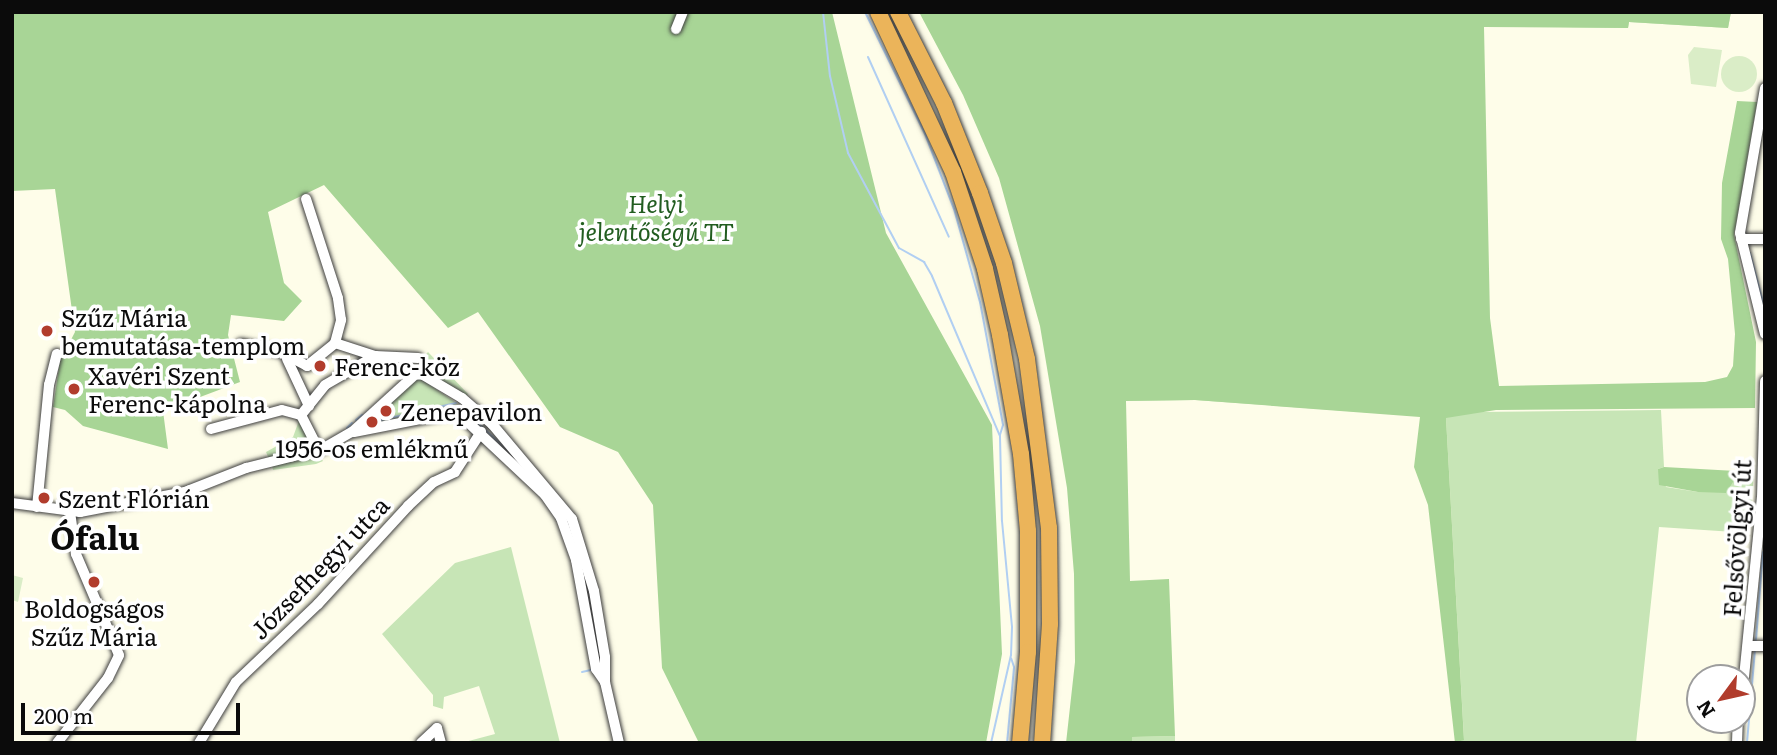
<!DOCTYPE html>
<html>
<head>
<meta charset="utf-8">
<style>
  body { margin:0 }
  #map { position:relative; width:1777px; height:755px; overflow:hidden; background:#fefde9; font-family:Literata,serif }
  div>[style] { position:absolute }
  .green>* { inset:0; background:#c7e5b6 }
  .forest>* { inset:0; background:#a8d596 }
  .pitch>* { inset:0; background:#daedc7 }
  .round { border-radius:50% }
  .stream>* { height:2px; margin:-1px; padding:0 1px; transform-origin:1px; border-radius:1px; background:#b1cff2 }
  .roads { filter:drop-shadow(0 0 2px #3e3e3e) drop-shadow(0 0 2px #3e3e3e) }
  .minor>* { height:10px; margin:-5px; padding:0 5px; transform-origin:5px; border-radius:5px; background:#fff }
  .highway>* { height:16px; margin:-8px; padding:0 8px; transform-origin:8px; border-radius:8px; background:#ebb45a }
  .dots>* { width:19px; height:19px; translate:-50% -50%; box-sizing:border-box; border:4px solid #fff; border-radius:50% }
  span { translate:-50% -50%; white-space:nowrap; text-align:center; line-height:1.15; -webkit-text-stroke:7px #fff; paint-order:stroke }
  .park-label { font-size:24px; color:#225d20; font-style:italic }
  .poi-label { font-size:24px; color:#0b0b0b }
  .left { translate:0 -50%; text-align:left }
  .street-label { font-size:24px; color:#0b0b0b }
  .district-label { font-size:32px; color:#0b0b0b; font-weight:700 }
  .frame { position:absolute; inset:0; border:14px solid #0b0b0b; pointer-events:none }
  .north { position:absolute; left:1686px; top:664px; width:70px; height:70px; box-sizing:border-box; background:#fff; border:2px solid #9d9d9d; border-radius:50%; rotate:237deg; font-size:19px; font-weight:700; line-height:28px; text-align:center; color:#0b0b0b }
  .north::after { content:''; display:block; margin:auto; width:24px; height:32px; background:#b13c2c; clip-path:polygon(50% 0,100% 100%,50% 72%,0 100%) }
  .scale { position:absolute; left:21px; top:703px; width:219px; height:32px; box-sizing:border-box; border:4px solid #0b0b0b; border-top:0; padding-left:9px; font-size:21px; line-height:24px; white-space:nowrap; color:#0b0b0b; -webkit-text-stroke:5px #fff; paint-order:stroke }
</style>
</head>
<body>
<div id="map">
  <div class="green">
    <div style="clip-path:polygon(1109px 12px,1731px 12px,1728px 28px,1629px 22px,1628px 28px,1484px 26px,1477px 412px,1661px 410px,1664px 467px,1658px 469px,1666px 487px,1698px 492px,1736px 471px,1754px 473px,1749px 533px,1659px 527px,1636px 743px,1458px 743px,1464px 739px,1446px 418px,1195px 400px,1126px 401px)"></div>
    <div style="clip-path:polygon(428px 352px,468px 394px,466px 397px,423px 371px,420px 362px)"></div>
    <div style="clip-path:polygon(418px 377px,458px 404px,362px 428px)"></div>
    <div style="clip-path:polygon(301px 415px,313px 447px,269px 459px,266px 452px,293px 437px)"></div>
    <div style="clip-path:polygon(319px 455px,323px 461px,316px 464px,273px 470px,272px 466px)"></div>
    <div style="clip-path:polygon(511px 547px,560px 743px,461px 743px,495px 734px,479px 686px,444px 697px,443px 709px,433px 706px,433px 695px,382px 634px,455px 563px)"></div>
    <div style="clip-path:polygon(1175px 736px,1175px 743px,1132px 743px,1131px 737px)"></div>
  </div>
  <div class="forest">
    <div style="clip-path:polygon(12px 12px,832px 12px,886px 233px,992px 425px,1002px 654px,986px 743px,699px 743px,662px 668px,653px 505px,618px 452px,560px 427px,478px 312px,448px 328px,324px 185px,268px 212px,284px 283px,302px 301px,284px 321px,231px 315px,228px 335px,240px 382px,163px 411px,168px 449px,83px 426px,65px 410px,53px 407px,60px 361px,75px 332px,55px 189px,12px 191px)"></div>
    <div style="clip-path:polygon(919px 12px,1731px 12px,1728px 28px,1629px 22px,1628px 28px,1484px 27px,1490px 318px,1499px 386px,1705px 382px,1727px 377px,1733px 366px,1735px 334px,1728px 259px,1721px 239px,1722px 183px,1737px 101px,1757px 102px,1734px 235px,1756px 342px,1755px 408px,1496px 410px,1446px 418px,1464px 740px,1455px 743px,1428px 505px,1414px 467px,1420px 417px,1195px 400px,1126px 401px,1130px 581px,1169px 579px,1175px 736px,1132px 737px,1132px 743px,1066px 743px,1075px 662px,1074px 574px,1067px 488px,1040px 326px,999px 178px,963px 95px)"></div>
    <div style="clip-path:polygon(1664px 467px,1736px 471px,1738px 474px,1726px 493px,1698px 492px,1659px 485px,1658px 469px)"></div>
  </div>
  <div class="pitch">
    <div style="clip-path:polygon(1694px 47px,1722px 50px,1716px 87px,1691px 84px,1688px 55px)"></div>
    <div class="round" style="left:1721px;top:56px;width:36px;height:36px"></div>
    <div style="clip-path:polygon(12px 575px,23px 578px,18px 602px,12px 600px)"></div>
  </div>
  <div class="stream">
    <div style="left:823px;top:12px;width:64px;rotate:83.8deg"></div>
    <div style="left:830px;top:76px;width:79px;rotate:76.8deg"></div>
    <div style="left:848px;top:153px;width:108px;rotate:61.8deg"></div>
    <div style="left:899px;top:248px;width:29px;rotate:29deg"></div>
    <div style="left:924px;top:262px;width:16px;rotate:60deg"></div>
    <div style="left:932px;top:276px;width:174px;rotate:67deg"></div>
    <div style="left:1000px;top:436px;width:85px;rotate:88.7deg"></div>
    <div style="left:1002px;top:521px;width:106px;rotate:84.6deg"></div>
    <div style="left:1012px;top:627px;width:28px;rotate:92deg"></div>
    <div style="left:1011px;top:655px;width:90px;rotate:102.8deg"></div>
    <div style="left:865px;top:12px;width:136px;rotate:63.8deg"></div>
    <div style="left:925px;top:134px;width:80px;rotate:68.9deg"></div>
    <div style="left:954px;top:209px;width:97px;rotate:74.4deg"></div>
    <div style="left:980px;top:302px;width:125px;rotate:79.4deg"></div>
    <div style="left:1003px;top:425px;width:10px;rotate:107deg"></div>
    <div style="left:868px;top:57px;width:197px;rotate:65.8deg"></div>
    <div style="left:1750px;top:253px;width:59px;rotate:75.3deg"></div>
    <div style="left:467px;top:413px;width:56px;rotate:42.8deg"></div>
    <div style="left:356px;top:420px;width:8px;rotate:-40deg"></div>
    <div style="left:377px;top:421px;width:81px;rotate:-12.8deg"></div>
    <div style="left:347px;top:428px;width:7px;rotate:-45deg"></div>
    <div style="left:1764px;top:538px;width:9px;rotate:-90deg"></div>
    <div style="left:592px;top:617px;width:33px;rotate:79deg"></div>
    <div style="left:1756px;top:640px;width:88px;rotate:-85.5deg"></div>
    <div style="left:582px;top:672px;width:9px;rotate:-13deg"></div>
    <div style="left:1007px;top:743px;width:76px;rotate:-84.7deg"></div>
    <div style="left:1014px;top:667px;width:9px;rotate:-108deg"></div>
    <div style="left:1747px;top:743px;width:93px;rotate:-85.1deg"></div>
  </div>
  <div class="roads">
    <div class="minor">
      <div style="left:676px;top:29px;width:18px;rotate:-68deg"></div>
      <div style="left:1765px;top:88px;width:147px;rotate:99.8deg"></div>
      <div style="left:1740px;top:233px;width:104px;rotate:76.1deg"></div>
      <div style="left:1741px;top:239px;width:24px"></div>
      <div style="left:335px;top:343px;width:42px;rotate:18deg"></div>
      <div style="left:375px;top:356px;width:43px;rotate:2.7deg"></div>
      <div style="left:241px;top:344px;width:41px;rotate:11.3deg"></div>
      <div style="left:281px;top:352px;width:30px;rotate:28deg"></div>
      <div style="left:307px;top:366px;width:36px;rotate:-39deg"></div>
      <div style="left:335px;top:343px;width:24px;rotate:-75deg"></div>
      <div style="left:341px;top:320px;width:22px;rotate:-98deg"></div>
      <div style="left:338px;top:298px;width:104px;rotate:-107.9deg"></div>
      <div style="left:287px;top:359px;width:52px;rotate:64.9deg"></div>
      <div style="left:418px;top:372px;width:51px;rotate:30.6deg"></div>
      <div style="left:462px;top:398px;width:40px;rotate:41deg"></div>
      <div style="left:492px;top:424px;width:124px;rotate:49.9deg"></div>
      <div style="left:572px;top:519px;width:75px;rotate:73deg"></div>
      <div style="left:594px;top:591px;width:67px;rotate:80.5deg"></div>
      <div style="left:605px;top:657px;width:25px;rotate:90deg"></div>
      <div style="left:605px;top:682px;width:63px;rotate:77.1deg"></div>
      <div style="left:457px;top:412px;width:121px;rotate:43.3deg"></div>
      <div style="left:545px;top:495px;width:28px;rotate:55deg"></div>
      <div style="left:561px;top:518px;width:45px;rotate:70.3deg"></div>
      <div style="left:576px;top:560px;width:111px;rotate:79.6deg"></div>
      <div style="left:596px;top:669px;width:16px;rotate:55deg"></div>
      <div style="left:301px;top:415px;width:38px;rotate:-51deg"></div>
      <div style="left:325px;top:385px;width:58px;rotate:-30.1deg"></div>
      <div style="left:301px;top:415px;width:39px;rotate:63deg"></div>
      <div style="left:211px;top:429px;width:73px;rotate:-15deg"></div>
      <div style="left:282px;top:410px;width:20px;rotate:15deg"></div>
      <div style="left:354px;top:432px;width:105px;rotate:-11deg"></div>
      <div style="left:12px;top:503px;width:69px;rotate:7.5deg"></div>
      <div style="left:80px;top:512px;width:107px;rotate:-10.8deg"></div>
      <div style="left:185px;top:492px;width:66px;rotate:-21.5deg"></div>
      <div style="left:246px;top:468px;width:78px;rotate:-14deg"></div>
      <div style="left:322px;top:449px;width:34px;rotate:-30deg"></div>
      <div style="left:352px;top:432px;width:89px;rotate:-42.3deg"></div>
      <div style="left:37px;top:507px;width:123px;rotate:-84.4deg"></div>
      <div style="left:49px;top:385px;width:32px;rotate:-76deg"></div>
      <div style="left:1749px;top:646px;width:16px"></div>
      <div style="left:1742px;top:697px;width:200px;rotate:-84.3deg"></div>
      <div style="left:1762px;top:498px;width:117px;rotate:-88.5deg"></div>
      <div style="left:57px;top:743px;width:83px;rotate:-51.9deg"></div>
      <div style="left:108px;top:678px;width:25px;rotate:-64deg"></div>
      <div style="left:119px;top:655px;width:110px;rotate:-113.1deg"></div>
      <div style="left:76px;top:554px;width:42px;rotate:-98.1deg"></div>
      <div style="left:199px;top:743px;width:71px;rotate:-58.8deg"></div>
      <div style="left:236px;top:682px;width:113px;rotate:-43.6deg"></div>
      <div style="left:318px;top:604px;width:133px;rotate:-47.4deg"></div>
      <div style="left:408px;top:506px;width:35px;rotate:-43deg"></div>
      <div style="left:434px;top:482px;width:23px;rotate:-25deg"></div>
      <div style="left:455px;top:472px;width:48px;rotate:-57deg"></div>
      <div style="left:421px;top:743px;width:22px;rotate:-43deg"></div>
      <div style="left:437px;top:728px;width:16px;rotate:75deg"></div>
      <div style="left:1737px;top:743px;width:23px;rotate:-88deg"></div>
    </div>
    <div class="highway">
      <div style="left:878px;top:12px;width:177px;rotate:64.9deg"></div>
      <div style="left:953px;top:172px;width:102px;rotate:71.7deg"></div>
      <div style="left:985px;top:269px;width:68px;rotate:77.2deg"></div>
      <div style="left:1000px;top:335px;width:121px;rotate:80deg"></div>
      <div style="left:1021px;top:454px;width:77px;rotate:84.8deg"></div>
      <div style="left:1028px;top:531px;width:121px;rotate:90deg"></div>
      <div style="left:1028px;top:652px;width:91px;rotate:95deg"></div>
      <div style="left:898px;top:12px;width:102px;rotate:63.2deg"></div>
      <div style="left:944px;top:103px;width:97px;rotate:68.2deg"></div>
      <div style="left:980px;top:193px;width:74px;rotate:71.1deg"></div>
      <div style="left:1004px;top:263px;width:99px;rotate:76.5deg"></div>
      <div style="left:1027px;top:359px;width:170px;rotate:82.6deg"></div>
      <div style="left:1049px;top:528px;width:96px;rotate:89.4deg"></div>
      <div style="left:1050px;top:624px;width:119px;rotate:93.8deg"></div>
    </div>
  </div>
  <div class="dots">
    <div style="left:47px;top:331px;background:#b13c2c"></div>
    <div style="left:320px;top:366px;background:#b13c2c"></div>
    <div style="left:74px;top:389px;background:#b13c2c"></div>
    <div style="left:386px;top:411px;background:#b13c2c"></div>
    <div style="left:372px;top:422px;background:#b13c2c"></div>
    <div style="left:44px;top:498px;background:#b13c2c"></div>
    <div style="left:94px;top:582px;background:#b13c2c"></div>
  </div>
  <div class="park-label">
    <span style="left:656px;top:217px">Helyi<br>jelentőségű TT</span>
  </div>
  <div class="poi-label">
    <span class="left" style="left:61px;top:331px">Szűz Mária<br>bemutatása-templom</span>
    <span class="left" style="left:334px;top:366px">Ferenc-köz</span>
    <span class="left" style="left:88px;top:389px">Xavéri Szent<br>Ferenc-kápolna</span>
    <span class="left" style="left:400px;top:411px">Zenepavilon</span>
    <span style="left:372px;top:448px">1956-os emlékmű</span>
    <span class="left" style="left:58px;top:498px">Szent Flórián</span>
    <span style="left:94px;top:622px">Boldogságos<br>Szűz Mária</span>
  </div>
  <div class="street-label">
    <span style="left:1736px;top:538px;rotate:-86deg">Felsővölgyi út</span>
    <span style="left:319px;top:567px;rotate:-46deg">Józsefhegyi utca</span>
  </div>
  <div class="district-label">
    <span style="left:95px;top:536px">Ófalu</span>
  </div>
  <div class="frame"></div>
  <div class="north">N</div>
  <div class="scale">200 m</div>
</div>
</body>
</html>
